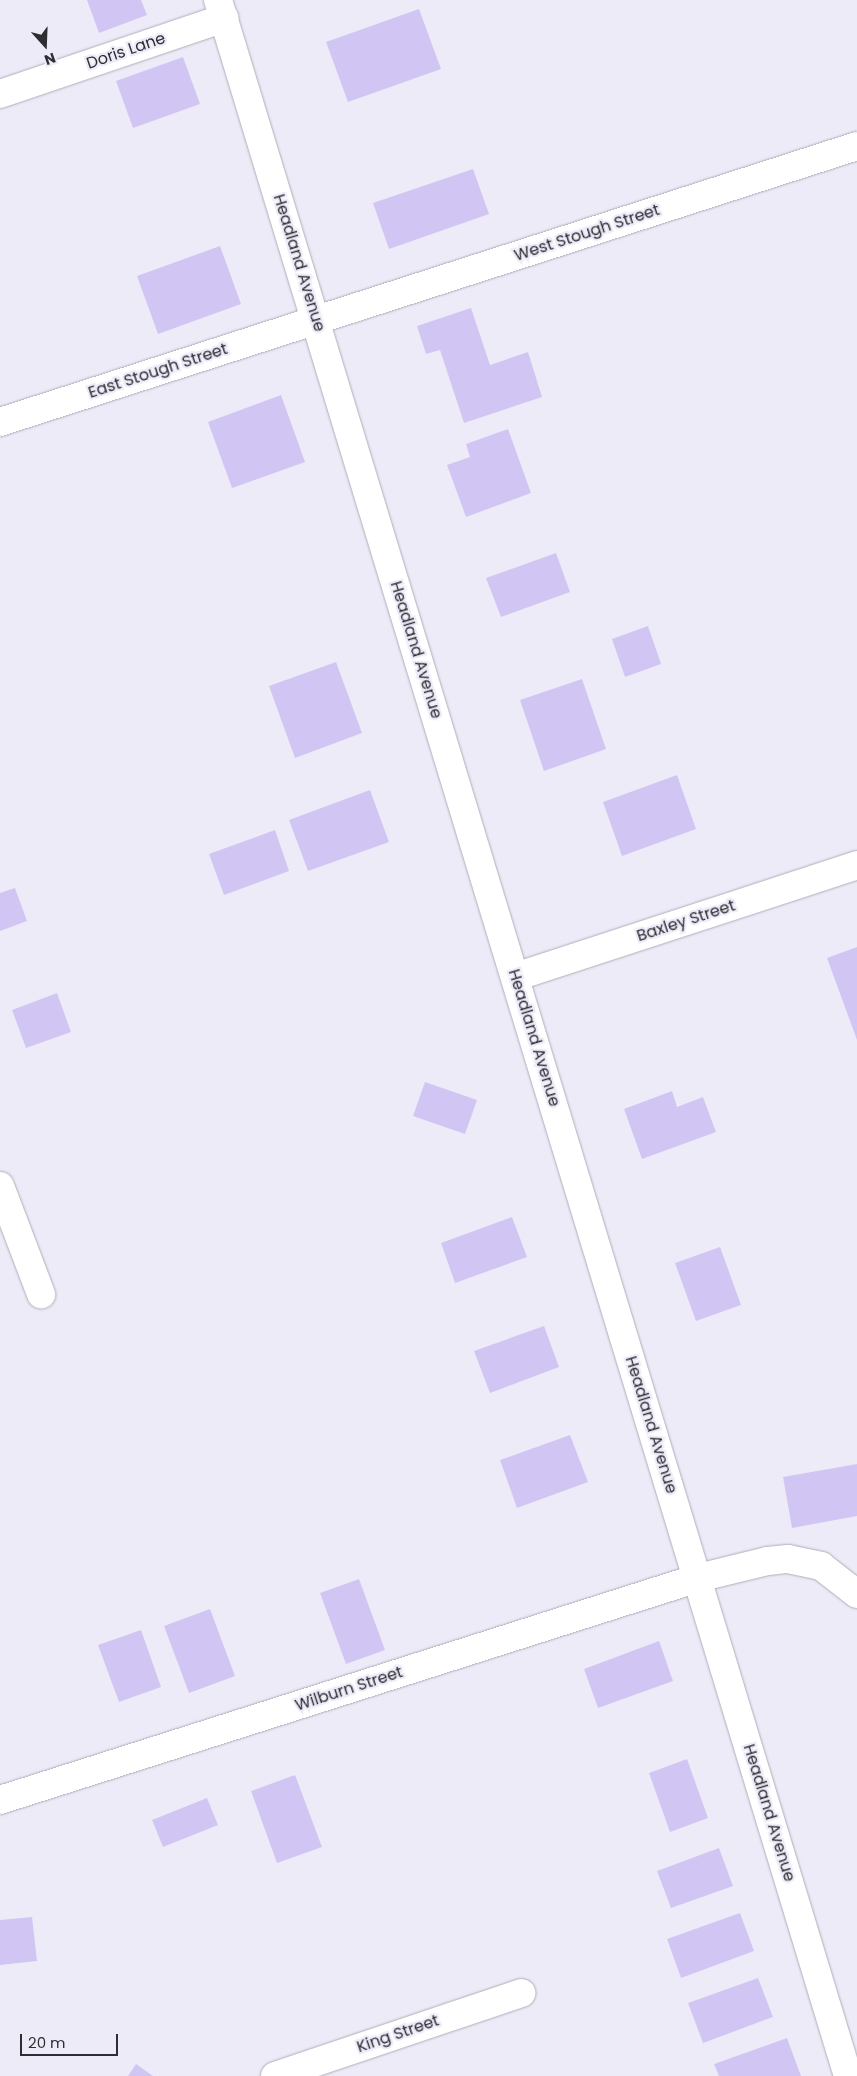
<!DOCTYPE html>
<html>
<head>
<meta charset="utf-8">
<style>
  body { margin:0 }
  #map { position:relative; width:857px; height:2076px; overflow:hidden; background:#eeebf8; font-family:Poppins,sans-serif }
  div>[style] { position:absolute }
  .building>* { inset:0; background:#d1c6f3 }
  .roads { filter:drop-shadow(0 0 1px #b0adb9) drop-shadow(0 0 1px #b0adb9) }
  .minor>* { height:28px; margin:-14px; padding:0 14px; transform-origin:14px; border-radius:14px; background:#fff }
  span { translate:-50% -50%; white-space:nowrap; text-align:center; line-height:1.15; -webkit-text-stroke:4.5px #eeebf8; paint-order:stroke }
  .street-label { font-size:16px; color:#2e2d32 }
  .north { position:absolute; left:20px; top:20px; width:50px; height:50px; -webkit-text-stroke:4px #eeebf8; paint-order:stroke; rotate:160deg; font-size:14px; font-weight:700; line-height:20px; text-align:center; color:#2e2d32 }
  .north::after { content:''; display:block; margin:auto; width:18px; height:22px; background:#2e2d32; clip-path:polygon(50% 0,100% 100%,50% 72%,0 100%) }
  .scale { position:absolute; left:20px; top:2034px; width:98px; height:22px; box-sizing:border-box; border:2px solid #2e2d32; border-top:0; padding-left:6px; font-size:15px; line-height:18px; white-space:nowrap; color:#2e2d32; -webkit-text-stroke:4px #eeebf8; paint-order:stroke }
</style>
</head>
<body>
<div id="map">
  <div class="building">
    <div style="clip-path:polygon(87px 0,141px 0,147px 15px,99px 33px)"></div>
    <div style="clip-path:polygon(419px 9px,441px 69px,348px 102px,326px 42px)"></div>
    <div style="clip-path:polygon(183px 57px,200px 104px,133px 128px,116px 81px)"></div>
    <div style="clip-path:polygon(473px 169px,489px 214px,389px 249px,373px 203px)"></div>
    <div style="clip-path:polygon(220px 246px,241px 304px,158px 334px,137px 276px)"></div>
    <div style="clip-path:polygon(471px 308px,490px 365px,528px 352px,542px 397px,464px 423px,440px 350px,426px 354px,417px 326px)"></div>
    <div style="clip-path:polygon(281px 395px,305px 462px,232px 488px,208px 422px)"></div>
    <div style="clip-path:polygon(508px 429px,531px 493px,466px 517px,447px 465px,470px 457px,466px 444px)"></div>
    <div style="clip-path:polygon(556px 553px,570px 592px,501px 617px,486px 578px)"></div>
    <div style="clip-path:polygon(648px 626px,661px 664px,625px 677px,612px 639px)"></div>
    <div style="clip-path:polygon(336px 662px,362px 733px,295px 758px,269px 686px)"></div>
    <div style="clip-path:polygon(582px 679px,606px 749px,544px 771px,520px 700px)"></div>
    <div style="clip-path:polygon(677px 775px,696px 829px,622px 856px,603px 802px)"></div>
    <div style="clip-path:polygon(370px 790px,389px 842px,308px 871px,289px 820px)"></div>
    <div style="clip-path:polygon(275px 830px,289px 871px,224px 895px,209px 854px)"></div>
    <div style="clip-path:polygon(15px 888px,27px 921px,0 931px,0 893px)"></div>
    <div style="clip-path:polygon(857px 947px,857px 1040px,827px 958px)"></div>
    <div style="clip-path:polygon(57px 993px,71px 1032px,26px 1048px,12px 1010px)"></div>
    <div style="clip-path:polygon(425px 1082px,477px 1100px,465px 1134px,413px 1116px)"></div>
    <div style="clip-path:polygon(672px 1091px,677px 1107px,703px 1097px,716px 1132px,642px 1159px,624px 1109px)"></div>
    <div style="clip-path:polygon(512px 1217px,527px 1257px,455px 1283px,441px 1243px)"></div>
    <div style="clip-path:polygon(720px 1247px,741px 1305px,696px 1321px,675px 1263px)"></div>
    <div style="clip-path:polygon(544px 1326px,559px 1367px,490px 1393px,474px 1351px)"></div>
    <div style="clip-path:polygon(570px 1435px,588px 1482px,517px 1508px,500px 1460px)"></div>
    <div style="clip-path:polygon(857px 1464px,857px 1516px,792px 1528px,783px 1477px)"></div>
    <div style="clip-path:polygon(359px 1579px,385px 1650px,346px 1664px,320px 1593px)"></div>
    <div style="clip-path:polygon(210px 1609px,235px 1676px,189px 1693px,164px 1626px)"></div>
    <div style="clip-path:polygon(141px 1630px,161px 1687px,119px 1702px,98px 1645px)"></div>
    <div style="clip-path:polygon(659px 1641px,673px 1681px,598px 1708px,584px 1669px)"></div>
    <div style="clip-path:polygon(687px 1759px,708px 1818px,670px 1832px,649px 1773px)"></div>
    <div style="clip-path:polygon(295px 1775px,322px 1847px,277px 1863px,251px 1791px)"></div>
    <div style="clip-path:polygon(207px 1798px,218px 1825px,163px 1847px,152px 1820px)"></div>
    <div style="clip-path:polygon(719px 1848px,733px 1886px,671px 1908px,657px 1871px)"></div>
    <div style="clip-path:polygon(740px 1913px,754px 1951px,681px 1978px,667px 1939px)"></div>
    <div style="clip-path:polygon(32px 1917px,37px 1961px,0 1965px,0 1920px)"></div>
    <div style="clip-path:polygon(758px 1978px,773px 2017px,703px 2043px,688px 2003px)"></div>
    <div style="clip-path:polygon(787px 2038px,801px 2076px,719px 2076px,714px 2064px)"></div>
    <div style="clip-path:polygon(136px 2064px,153px 2076px,128px 2076px)"></div>
  </div>
  <div class="roads">
    <div class="minor">
      <div style="left:218px;top:0;width:2169px;rotate:73.12deg"></div>
      <div style="left:0;top:94px;width:237px;rotate:-18.7deg"></div>
      <div style="left:0;top:422px;width:900px;rotate:-17.85deg"></div>
      <div style="left:515px;top:977px;width:360px;rotate:-18.1deg"></div>
      <div style="left:0;top:1186px;width:116px;rotate:69.2deg"></div>
      <div style="left:0;top:1800px;width:732px;rotate:-17.64deg"></div>
      <div style="left:698px;top:1578px;width:72px;rotate:-13.7deg"></div>
      <div style="left:768px;top:1561px;width:20px;rotate:-6deg"></div>
      <div style="left:788px;top:1559px;width:34px;rotate:12deg"></div>
      <div style="left:821px;top:1566px;width:46px;rotate:37.9deg"></div>
      <div style="left:275px;top:2076px;width:260px;rotate:-18.6deg"></div>
    </div>
  </div>
  <div class="street-label">
    <span style="left:126px;top:51px;rotate:-19deg">Doris Lane</span>
    <span style="left:587px;top:233px;rotate:-18deg">West Stough Street</span>
    <span style="left:299px;top:263px;rotate:73deg">Headland Avenue</span>
    <span style="left:158px;top:371px;rotate:-18deg">East Stough Street</span>
    <span style="left:416px;top:650px;rotate:73deg">Headland Avenue</span>
    <span style="left:686px;top:921px;rotate:-18deg">Baxley Street</span>
    <span style="left:534px;top:1038px;rotate:73deg">Headland Avenue</span>
    <span style="left:651px;top:1425px;rotate:73deg">Headland Avenue</span>
    <span style="left:349px;top:1689px;rotate:-18deg">Wilburn Street</span>
    <span style="left:769px;top:1813px;rotate:73deg">Headland Avenue</span>
    <span style="left:398px;top:2034px;rotate:-19deg">King Street</span>
  </div>
  <div class="north">N</div>
  <div class="scale">20 m</div>
</div>
</body>
</html>
